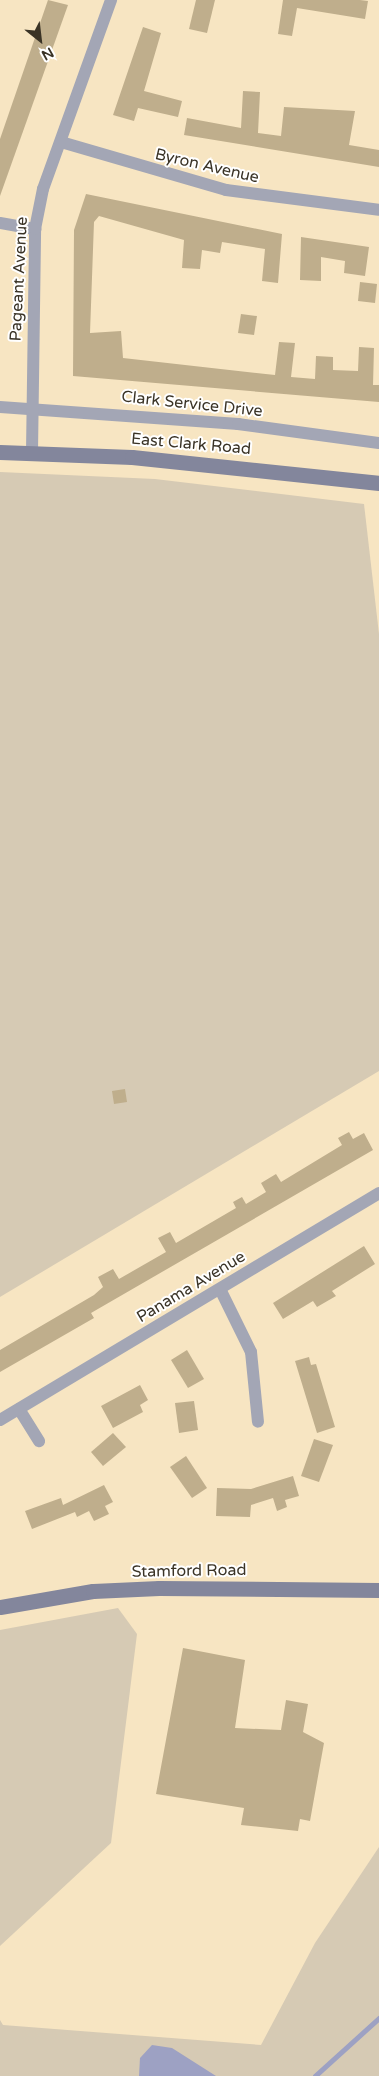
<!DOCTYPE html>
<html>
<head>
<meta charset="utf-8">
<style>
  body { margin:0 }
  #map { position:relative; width:379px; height:2076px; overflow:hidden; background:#f7e5c2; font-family:"Varela Round",sans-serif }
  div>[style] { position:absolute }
  .green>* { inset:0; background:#d6cab4 }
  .water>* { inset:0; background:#9da1c3 }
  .stream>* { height:4.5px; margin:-2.25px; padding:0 2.25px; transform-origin:2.25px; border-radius:2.25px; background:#9da1c3 }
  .building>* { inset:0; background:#bfae8c }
  .street>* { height:12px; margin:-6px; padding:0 6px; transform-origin:6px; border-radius:6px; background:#a3a6b5 }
  .secondary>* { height:15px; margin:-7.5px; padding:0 7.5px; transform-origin:7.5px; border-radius:7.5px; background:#83869c }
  span { translate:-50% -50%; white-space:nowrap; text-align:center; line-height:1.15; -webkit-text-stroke:4px #fff; paint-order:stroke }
  .street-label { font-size:16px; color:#3a3326 }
  .north { position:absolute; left:15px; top:15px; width:50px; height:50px; -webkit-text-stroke:4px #fff; paint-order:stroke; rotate:151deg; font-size:14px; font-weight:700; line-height:20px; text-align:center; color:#3a3326 }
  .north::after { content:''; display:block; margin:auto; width:18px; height:22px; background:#3a3326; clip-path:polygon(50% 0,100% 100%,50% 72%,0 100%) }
</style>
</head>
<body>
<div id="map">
  <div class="green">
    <div style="clip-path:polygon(0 472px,155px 479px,364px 504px,379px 634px,379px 1071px,0 1297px)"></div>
    <div style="clip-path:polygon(118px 1608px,137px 1634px,111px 1843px,0 1946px,0 1630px)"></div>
    <div style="clip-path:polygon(379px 1847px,379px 2076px,0 2076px,0 2020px,3px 2025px,261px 2045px,315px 1943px)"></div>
  </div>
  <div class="water">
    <div style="clip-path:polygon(152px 2045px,172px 2048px,216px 2076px,139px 2076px,140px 2058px)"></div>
  </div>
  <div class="stream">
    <div style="left:315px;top:2076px;width:86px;rotate:-42.2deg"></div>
  </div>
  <div class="building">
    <div style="clip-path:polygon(48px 0,68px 5px,0 196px,0 139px)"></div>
    <div style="clip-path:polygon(196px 0,215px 0,207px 33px,189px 29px)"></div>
    <div style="clip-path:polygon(283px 0,360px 0,368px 1px,365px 19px,297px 8px,292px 36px,278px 34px)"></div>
    <div style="clip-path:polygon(143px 27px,161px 33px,144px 91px,182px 101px,178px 117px,138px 108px,134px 121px,113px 115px)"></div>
    <div style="clip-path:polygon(243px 91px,260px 92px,258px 133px,281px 136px,284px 107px,355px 111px,349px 145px,379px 150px,379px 167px,184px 135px,187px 118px,241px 128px)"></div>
    <div style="clip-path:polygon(86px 194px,282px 234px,278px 283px,262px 281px,265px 249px,222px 242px,220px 253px,202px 250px,200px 269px,182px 268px,184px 240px,99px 216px,94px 222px,90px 333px,121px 331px,123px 358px,275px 375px,279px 342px,295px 343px,291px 377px,315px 379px,316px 356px,333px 357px,333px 370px,358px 371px,359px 347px,374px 348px,373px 385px,379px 385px,379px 402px,73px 376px,74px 230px)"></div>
    <div style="clip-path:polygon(301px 237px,369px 247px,365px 276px,344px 273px,345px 261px,321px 257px,321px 281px,300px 280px)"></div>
    <div style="clip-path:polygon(360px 282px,377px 284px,375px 303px,358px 301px)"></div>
    <div style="clip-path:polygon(241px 314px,257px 316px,254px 335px,238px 333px)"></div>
    <div style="clip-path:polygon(125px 1089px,127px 1102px,114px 1104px,112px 1091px)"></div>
    <div style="clip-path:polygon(349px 1132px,353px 1139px,364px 1133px,373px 1150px,91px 1313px,94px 1318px,0 1372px,0 1350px,94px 1295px,103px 1287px,98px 1277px,113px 1269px,119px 1279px,166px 1252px,158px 1238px,170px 1232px,176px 1243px,236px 1208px,233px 1202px,242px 1197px,246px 1204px,266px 1192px,261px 1183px,276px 1174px,281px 1182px,342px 1145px,338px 1138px)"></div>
    <div style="clip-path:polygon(364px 1246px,375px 1264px,332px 1291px,336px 1296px,317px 1307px,313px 1301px,283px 1319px,273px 1303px)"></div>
    <div style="clip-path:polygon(187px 1350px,204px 1379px,188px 1388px,171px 1360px)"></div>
    <div style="clip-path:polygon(309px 1357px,311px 1365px,316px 1364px,335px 1427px,317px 1433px,295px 1361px)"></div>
    <div style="clip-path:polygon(140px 1385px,148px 1400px,140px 1405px,143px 1412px,113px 1428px,101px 1406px)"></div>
    <div style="clip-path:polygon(194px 1401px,198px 1430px,179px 1433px,175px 1403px)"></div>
    <div style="clip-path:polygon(113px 1433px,126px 1447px,103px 1466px,91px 1452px)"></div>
    <div style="clip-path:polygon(314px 1439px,333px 1445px,319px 1482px,301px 1476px)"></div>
    <div style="clip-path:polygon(186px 1456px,207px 1488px,192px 1498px,170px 1467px)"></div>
    <div style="clip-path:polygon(293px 1476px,299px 1496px,285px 1500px,287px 1507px,277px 1511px,273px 1498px,251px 1505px,250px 1517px,216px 1516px,217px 1488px,251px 1489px)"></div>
    <div style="clip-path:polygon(104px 1485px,113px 1502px,105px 1506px,109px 1514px,94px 1521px,89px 1511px,77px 1517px,75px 1512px,32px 1529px,25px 1511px,61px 1498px,63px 1505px)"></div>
    <div style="clip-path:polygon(183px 1648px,245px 1660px,235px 1728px,281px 1730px,286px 1700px,308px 1704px,303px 1732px,324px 1743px,310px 1821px,300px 1819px,298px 1831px,241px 1825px,244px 1808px,156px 1794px)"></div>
  </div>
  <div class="street">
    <div style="left:61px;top:142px;width:172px;rotate:16.2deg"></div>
    <div style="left:226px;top:190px;width:154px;rotate:7.4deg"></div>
    <div style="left:0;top:223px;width:36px;rotate:10deg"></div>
    <div style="left:0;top:407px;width:239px;rotate:4.1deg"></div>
    <div style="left:238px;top:424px;width:142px;rotate:7.7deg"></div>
    <div style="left:32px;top:452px;width:223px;rotate:-89.2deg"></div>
    <div style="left:35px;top:229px;width:41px;rotate:-78.7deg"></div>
    <div style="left:43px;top:189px;width:201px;rotate:-70.2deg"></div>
    <div style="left:220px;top:1289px;width:70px;rotate:63.8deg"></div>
    <div style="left:251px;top:1352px;width:70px;rotate:84.3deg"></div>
    <div style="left:19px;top:1409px;width:38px;rotate:58deg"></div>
    <div style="left:0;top:1420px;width:442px;rotate:-30.9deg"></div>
  </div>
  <div class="secondary">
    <div style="left:0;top:452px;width:132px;rotate:2.2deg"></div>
    <div style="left:132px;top:457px;width:248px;rotate:6deg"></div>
    <div style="left:0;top:1607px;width:94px;rotate:-9.8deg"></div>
    <div style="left:93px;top:1591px;width:66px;rotate:-2.6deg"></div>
    <div style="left:159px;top:1588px;width:220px;rotate:0.5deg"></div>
  </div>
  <div class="street-label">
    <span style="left:207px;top:166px;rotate:13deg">Byron Avenue</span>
    <span style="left:19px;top:279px;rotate:-87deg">Pageant Avenue</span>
    <span style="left:192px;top:404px;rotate:6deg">Clark Service Drive</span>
    <span style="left:191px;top:444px;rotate:5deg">East Clark Road</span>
    <span style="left:191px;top:1287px;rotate:-31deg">Panama Avenue</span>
    <span style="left:189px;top:1571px;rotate:-1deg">Stamford Road</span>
  </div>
  <div class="north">N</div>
</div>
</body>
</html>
